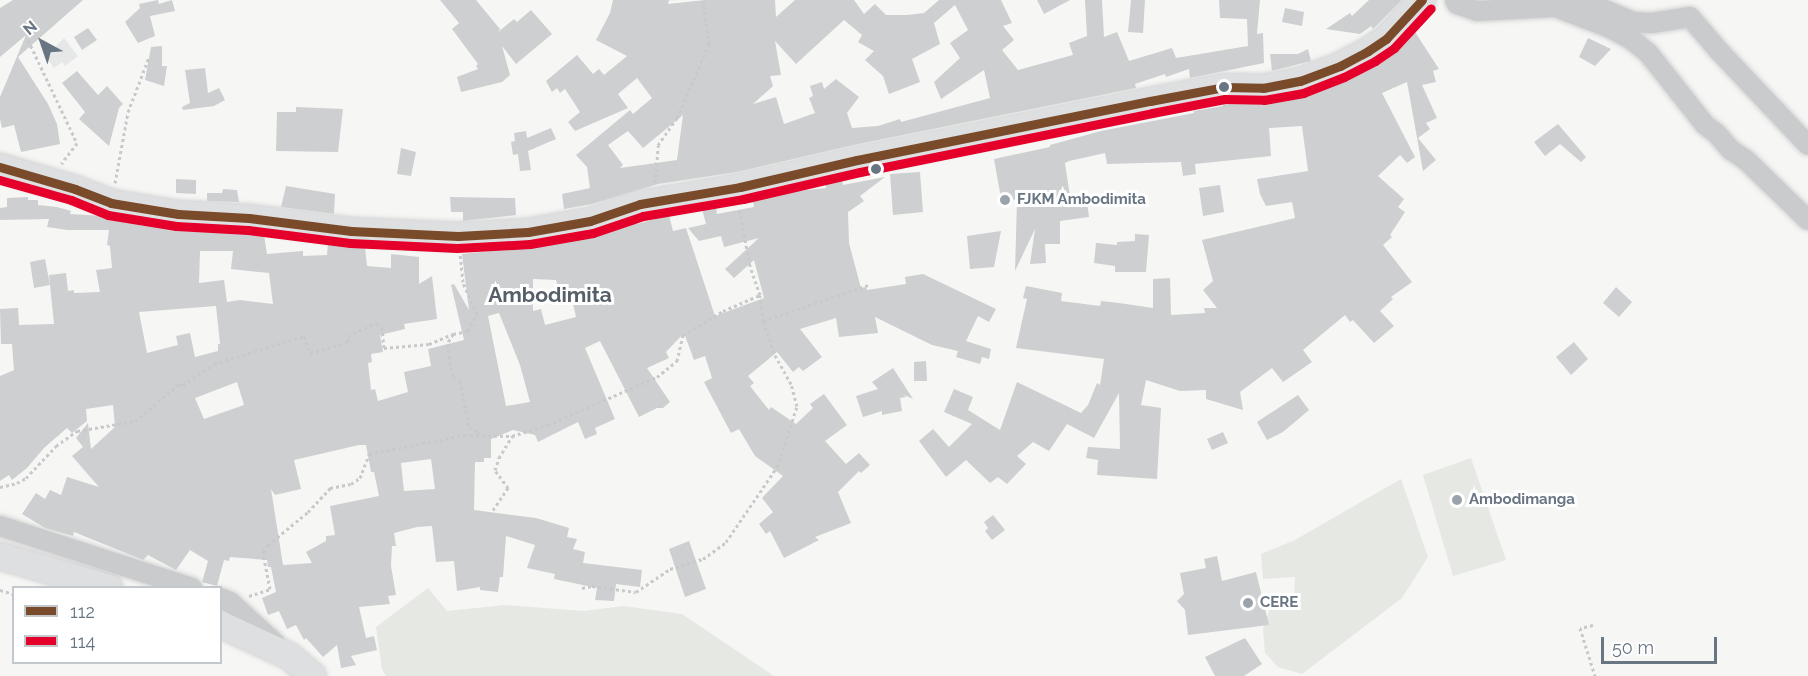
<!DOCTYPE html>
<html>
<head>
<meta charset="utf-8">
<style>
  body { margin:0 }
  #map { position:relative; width:1808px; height:676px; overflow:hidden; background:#f6f6f5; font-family:Raleway,sans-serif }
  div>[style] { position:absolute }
  .built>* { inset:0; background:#e6e7e7 }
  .green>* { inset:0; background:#e6e8e3 }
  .building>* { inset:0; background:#cecfd0 }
  .path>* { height:3px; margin-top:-1.5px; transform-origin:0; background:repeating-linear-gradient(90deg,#c8c9ca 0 3px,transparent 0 6px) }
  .roads { filter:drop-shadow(0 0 2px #d3d3d4) drop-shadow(0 0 2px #d3d3d4) }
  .minor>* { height:20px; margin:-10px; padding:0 10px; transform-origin:10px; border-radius:10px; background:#cacbcc }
  .major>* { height:26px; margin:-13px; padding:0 13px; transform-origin:13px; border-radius:13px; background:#dedfe0 }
  .bus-1>* { height:9px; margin:-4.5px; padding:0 4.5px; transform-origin:4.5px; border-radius:4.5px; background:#7a4b2a }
  .bus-2>* { height:9px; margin:-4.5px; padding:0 4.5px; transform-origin:4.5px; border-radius:4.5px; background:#e4002b }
  .dots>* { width:16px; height:16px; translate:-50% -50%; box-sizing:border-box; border:3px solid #fff; border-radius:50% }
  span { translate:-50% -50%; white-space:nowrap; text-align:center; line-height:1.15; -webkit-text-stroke:6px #fff; paint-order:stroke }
  .poi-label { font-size:15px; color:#687582; font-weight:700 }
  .left { translate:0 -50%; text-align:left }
  .district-label { font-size:21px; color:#565f68; font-weight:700 }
  .legend { position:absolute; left:12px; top:586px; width:210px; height:78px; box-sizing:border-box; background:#fff; border:2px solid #c3c8cd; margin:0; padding:8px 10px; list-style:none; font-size:18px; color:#687582 }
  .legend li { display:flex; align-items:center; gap:12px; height:30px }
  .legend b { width:30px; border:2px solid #c3c8cd }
  .north { position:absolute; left:12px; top:12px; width:60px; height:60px; -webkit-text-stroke:4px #fff; paint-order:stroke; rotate:320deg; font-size:16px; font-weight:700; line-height:24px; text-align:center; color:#687582 }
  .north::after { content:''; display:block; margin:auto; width:21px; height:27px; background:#687582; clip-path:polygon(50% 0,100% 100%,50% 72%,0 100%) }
  .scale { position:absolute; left:1601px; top:637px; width:116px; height:27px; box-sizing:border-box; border:3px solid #687582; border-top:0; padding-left:8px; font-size:18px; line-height:21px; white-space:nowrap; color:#687582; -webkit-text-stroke:4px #fff; paint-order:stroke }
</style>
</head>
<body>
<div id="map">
  <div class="built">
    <div style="clip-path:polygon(64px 38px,78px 56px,65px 66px,62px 62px,54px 68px,46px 57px)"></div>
  </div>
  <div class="green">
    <div style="clip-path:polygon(1471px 458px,1506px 560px,1453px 576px,1423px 475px)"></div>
    <div style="clip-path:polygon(1401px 479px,1428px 557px,1402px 598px,1302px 674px,1278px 667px,1265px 653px,1263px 628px,1271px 606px,1294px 599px,1295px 577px,1263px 579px,1261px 554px,1295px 540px)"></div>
    <div style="clip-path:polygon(428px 588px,447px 611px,505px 605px,584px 611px,623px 606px,682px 614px,774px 676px,386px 676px,382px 669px,376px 627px)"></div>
  </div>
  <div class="building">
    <div style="clip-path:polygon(13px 0,83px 0,18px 57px,48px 104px,57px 124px,60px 144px,21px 152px,14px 125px,2px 128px,0 119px,0 97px,26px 35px,0 57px,0 8px)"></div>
    <div style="clip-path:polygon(158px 0,159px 4px,172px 0,175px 11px,150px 16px,155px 36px,138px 43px,125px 22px,140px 8px,139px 4px)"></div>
    <div style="clip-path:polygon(440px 0,476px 0,500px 29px,498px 32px,514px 19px,517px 22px,531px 10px,552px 34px,516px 64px,502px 46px,510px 75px,502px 82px,461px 92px,457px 77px,478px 69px,476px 66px,478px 64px,452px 29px,459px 23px)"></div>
    <div style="clip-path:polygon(evenodd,613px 0,669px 0,668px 4px,705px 0,775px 0,776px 17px,795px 0,854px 0,864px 14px,875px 4px,886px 15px,907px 15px,924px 13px,939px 0,1001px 0,1012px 23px,1003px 26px,1014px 40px,1002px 50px,1018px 70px,1073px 55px,1069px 43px,1087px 36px,1085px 0,1102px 0,1104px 37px,1117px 32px,1129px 61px,1172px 48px,1176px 58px,1248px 46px,1247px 19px,1220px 18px,1219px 0,1260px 0,1257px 34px,1263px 33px,1264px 63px,1190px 78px,1189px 69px,1166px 77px,1165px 74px,1135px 84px,1136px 88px,854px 145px,737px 172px,658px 184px,592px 204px,564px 209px,562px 194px,590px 188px,587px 167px,576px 155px,630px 110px,633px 114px,652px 98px,637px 78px,618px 94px,628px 108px,575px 131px,568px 122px,580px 112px,565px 89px,560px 93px,557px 88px,552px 92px,546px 81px,577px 55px,593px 74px,599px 69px,604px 75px,627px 56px,596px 40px,610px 13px,613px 0,955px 5px,968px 30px,950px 43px,960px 58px,934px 82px,941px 99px,984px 70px,990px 98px,901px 122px,900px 119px,878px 126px,852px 128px,847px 113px,859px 97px,836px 79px,824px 89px,822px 82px,810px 86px,813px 96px,809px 98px,815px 113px,784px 124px,776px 97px,753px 104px,773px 86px,770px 76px,781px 75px,775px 41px,796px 64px,844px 20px,862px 35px,858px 42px,874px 51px,865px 60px,883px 76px,889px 94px,920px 82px,912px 59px,940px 44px,934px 23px,955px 5px,613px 0,683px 115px,677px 160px,620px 168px,623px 165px,608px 145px,628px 131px,643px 148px,683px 115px)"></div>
    <div style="clip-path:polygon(1037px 0,1070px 0,1044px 14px)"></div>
    <div style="clip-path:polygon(1131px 0,1145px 0,1143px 33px,1128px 32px)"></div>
    <div style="clip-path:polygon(1369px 0,1402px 0,1373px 29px,1371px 26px,1360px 34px,1326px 29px,1350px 13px,1352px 16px)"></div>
    <div style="clip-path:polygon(1285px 8px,1304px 12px,1302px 26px,1282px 22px)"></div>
    <div style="clip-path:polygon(88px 28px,97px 40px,82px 50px,74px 37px)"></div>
    <div style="clip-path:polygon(1415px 32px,1439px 69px,1433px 71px,1436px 82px,1422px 85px,1437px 118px,1426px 123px,1430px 129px,1418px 138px,1436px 160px,1423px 171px,1407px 82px,1382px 93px,1415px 157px,1407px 163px,1400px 155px,1378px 176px,1404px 199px,1398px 207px,1405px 212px,1390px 235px,1392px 237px,1383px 245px,1412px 282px,1391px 297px,1393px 299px,1380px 311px,1394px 326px,1374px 343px,1353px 320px,1350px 322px,1345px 315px,1303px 350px,1312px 362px,1283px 382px,1272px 368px,1240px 392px,1243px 410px,1206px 399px,1206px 390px,1180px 391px,1146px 380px,1141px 405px,1161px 408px,1157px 479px,1097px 475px,1098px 460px,1086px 458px,1088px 447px,1120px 449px,1119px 393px,1094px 438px,1067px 424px,1049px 451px,1033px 442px,1017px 456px,1026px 464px,1007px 484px,998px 477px,990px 483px,966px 460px,946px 477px,919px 441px,933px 429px,949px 447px,972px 424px,944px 412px,954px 389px,973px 397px,968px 410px,1000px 430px,1017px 382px,1081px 413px,1088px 405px,1097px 383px,1100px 385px,1104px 359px,1016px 348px,1027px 299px,1023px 298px,1026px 286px,1062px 293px,1061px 301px,1100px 306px,1101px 301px,1119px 303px,1153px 308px,1153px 279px,1170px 278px,1171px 315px,1205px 313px,1204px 308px,1217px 308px,1203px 290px,1213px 281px,1202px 240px,1295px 218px,1292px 202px,1266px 206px,1260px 194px,1257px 179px,1308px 171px,1302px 126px,1269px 128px,1271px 156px,1195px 164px,1196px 174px,1183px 176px,1181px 162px,1107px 164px,1105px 153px,1069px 161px,1065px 163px,1071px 203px,1087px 202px,1089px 217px,1060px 221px,1060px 244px,1045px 244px,1046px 263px,1030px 264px,1035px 229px,1015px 271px,1017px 200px,1001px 198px,994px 159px,1050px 147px,1050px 145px,1101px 131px,1194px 113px,1194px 111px,1223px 106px,1223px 103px,1266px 103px,1305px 95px,1345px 80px,1375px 64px)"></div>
    <div style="clip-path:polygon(1588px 38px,1611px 49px,1595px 66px,1579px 57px)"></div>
    <div style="clip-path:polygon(162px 46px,162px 66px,167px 66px,164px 86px,145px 80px,151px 47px)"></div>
    <div style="clip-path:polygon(1308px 49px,1311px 61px,1272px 71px,1270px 54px,1298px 54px)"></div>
    <div style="clip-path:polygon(205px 68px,208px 93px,219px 88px,225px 100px,214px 106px,183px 110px,182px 107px,190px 103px,185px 70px)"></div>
    <div style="clip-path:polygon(77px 71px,98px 95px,107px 86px,123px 104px,119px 108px,109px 146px,79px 119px,85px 112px,62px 83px)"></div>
    <div style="clip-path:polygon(296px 107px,343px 109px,338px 152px,276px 151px,277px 112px,296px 112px)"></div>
    <div style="clip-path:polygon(1558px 124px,1586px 157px,1581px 162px,1560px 144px,1545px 156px,1534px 142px)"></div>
    <div style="clip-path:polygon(551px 128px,556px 139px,528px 151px,531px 170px,520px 171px,518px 154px,513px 155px,511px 142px,515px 141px,514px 133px,526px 131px,527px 138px)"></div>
    <div style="clip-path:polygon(401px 148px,416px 152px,411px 176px,397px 174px)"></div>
    <div style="clip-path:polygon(920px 172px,923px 212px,893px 215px,890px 174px)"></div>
    <div style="clip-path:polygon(evenodd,885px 177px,860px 196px,864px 201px,848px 212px,849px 243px,861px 288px,866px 287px,867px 290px,906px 284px,905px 277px,923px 274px,996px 309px,989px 322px,978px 316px,966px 341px,991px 349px,989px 359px,982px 357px,980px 364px,956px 357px,958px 351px,932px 345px,875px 317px,878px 333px,839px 337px,836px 318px,800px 329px,822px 357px,803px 371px,799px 367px,793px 372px,777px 352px,748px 376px,754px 383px,750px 386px,769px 410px,771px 407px,796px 424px,813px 408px,810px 404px,824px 394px,847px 425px,825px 441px,846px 464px,859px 453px,870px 465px,861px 473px,859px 471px,838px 492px,851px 523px,815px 537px,819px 540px,784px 558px,770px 531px,766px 534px,759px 524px,773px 512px,762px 498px,783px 476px,755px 456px,739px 429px,731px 433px,704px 382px,712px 378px,705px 356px,694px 360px,684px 333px,666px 352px,669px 358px,647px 368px,670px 402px,663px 408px,657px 408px,639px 417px,600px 341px,585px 348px,615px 419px,595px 428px,597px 434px,585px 439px,578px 422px,538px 442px,535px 435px,513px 430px,491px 439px,491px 458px,484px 458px,484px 462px,475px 462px,474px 510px,536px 518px,569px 528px,567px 537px,577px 539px,573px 549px,585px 552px,583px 563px,642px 570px,640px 587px,616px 584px,614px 601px,595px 600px,597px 588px,554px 579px,555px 574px,527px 568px,535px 545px,506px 536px,503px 577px,500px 577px,498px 592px,480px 590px,480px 587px,457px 591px,454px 561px,436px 562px,432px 526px,417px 527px,394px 533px,396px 546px,392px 546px,391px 566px,396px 595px,388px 596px,390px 604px,359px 607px,366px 638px,374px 636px,377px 650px,351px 656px,356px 665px,341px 668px,337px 645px,323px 657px,306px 638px,304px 640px,296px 625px,287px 629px,279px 611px,268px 615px,262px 598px,276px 592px,271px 567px,268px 567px,267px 560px,230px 557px,229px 561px,224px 560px,217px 586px,202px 582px,208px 561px,190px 550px,176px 570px,148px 555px,143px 560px,74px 532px,73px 536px,45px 528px,22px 514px,36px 493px,45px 499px,50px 490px,61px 495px,67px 477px,99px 487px,72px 456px,83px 447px,76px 438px,88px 423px,91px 449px,115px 427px,113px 405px,86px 409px,87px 421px,72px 433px,67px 428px,44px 448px,27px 468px,12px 480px,9px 475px,0 481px,0 376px,14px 370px,12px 344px,1px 344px,0 309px,18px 308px,19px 325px,54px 324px,49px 275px,66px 273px,68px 291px,74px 290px,74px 293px,100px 292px,96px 270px,112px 268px,110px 246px,107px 245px,109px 230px,67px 230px,47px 227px,49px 219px,0 220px,0 208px,7px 207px,7px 198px,28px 197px,28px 200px,38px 200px,38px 205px,57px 207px,71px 211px,70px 214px,104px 216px,176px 229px,264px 235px,267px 254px,303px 251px,303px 256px,327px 255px,328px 243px,365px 247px,367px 266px,391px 268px,391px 254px,419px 257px,419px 284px,432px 276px,437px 319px,404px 324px,405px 329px,380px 335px,383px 352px,371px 354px,372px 362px,368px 363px,371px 390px,375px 389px,378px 401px,408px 392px,404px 372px,431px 366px,428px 349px,464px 340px,451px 285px,454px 284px,469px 310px,462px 254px,530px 247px,593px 236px,609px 233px,637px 221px,637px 224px,669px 215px,673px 231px,686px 228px,715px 316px,764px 298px,754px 260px,734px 278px,725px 269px,759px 238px,724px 247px,721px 236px,699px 241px,688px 228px,706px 224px,702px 209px,716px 206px,717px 214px,754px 207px,753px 199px,798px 189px,798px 191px,826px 188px,826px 184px,842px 181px,843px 185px,885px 177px,200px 251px,233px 251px,231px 269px,269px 273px,273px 304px,240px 300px,227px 302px,224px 280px,199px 283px,200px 251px,885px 177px,533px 279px,556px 280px,560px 293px,570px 290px,576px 317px,545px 325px,541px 309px,533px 311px,533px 279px,885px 177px,216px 306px,220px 344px,218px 344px,218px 351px,195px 357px,190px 333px,176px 336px,178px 345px,147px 353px,139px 312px,216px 306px,885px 177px,499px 313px,520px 365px,530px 402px,506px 406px,488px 316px,499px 313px,885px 177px,237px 382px,244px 405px,204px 419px,195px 398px,237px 382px,885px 177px,359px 445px,366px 445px,371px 472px,374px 472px,379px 496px,330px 506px,335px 535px,326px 536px,326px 541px,306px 552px,312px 563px,283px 565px,271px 489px,275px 495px,301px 489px,294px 460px,359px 445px,885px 177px,431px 459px,435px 489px,404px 491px,401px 463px,431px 459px)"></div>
    <div style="clip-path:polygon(176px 179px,196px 180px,196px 194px,176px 193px)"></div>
    <div style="clip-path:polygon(1220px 185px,1224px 212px,1203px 216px,1199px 188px)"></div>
    <div style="clip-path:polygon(286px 186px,335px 194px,334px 214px,281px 207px)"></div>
    <div style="clip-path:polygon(223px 189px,237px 190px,239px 202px,207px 201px,207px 193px,222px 193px)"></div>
    <div style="clip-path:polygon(450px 197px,515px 198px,516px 215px,463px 221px,463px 212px,451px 212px)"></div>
    <div style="clip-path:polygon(1001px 231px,994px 267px,970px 269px,967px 236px)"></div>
    <div style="clip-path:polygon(1135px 234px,1149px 235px,1146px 272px,1115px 272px,1115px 266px,1094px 263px,1096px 243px,1117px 245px,1117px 242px,1135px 241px)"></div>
    <div style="clip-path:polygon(45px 259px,50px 285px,34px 288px,30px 262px)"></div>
    <div style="clip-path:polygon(1616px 287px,1632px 302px,1619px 317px,1603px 303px)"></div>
    <div style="clip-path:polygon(1574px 342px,1588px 359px,1571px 375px,1556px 357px)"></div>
    <div style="clip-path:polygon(926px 361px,927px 381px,914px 381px,914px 362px)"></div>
    <div style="clip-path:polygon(893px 368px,913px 399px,904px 395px,906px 397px,900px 398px,902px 411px,882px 415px,882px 411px,863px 417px,856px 396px,878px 389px,872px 382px)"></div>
    <div style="clip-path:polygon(1298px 395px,1309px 410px,1283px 432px,1267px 440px,1257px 422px)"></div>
    <div style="clip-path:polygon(1223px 432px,1228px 443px,1212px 450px,1207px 439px)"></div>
    <div style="clip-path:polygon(993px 515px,1005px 530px,992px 540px,985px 531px,988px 528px,984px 522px)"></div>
    <div style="clip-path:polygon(689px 541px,706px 589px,685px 597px,669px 549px)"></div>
    <div style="clip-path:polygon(1217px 556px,1222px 581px,1256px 572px,1269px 625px,1188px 635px,1185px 610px,1177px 601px,1184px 594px,1180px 573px,1206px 568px,1204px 559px)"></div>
    <div style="clip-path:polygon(1245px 638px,1262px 664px,1244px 676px,1215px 676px,1205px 657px)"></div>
  </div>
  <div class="path">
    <div style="left:28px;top:40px;width:114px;rotate:64.6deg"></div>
    <div style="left:77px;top:143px;width:26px;rotate:127deg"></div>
    <div style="left:115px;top:183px;width:72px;rotate:-79.6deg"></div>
    <div style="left:128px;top:112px;width:59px;rotate:-69.1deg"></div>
    <div style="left:655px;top:183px;width:38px;rotate:-85deg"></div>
    <div style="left:658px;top:145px;width:33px;rotate:-55deg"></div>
    <div style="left:677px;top:118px;width:81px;rotate:-66.6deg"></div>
    <div style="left:709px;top:44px;width:44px;rotate:-97.8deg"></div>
    <div style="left:763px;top:321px;width:111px;rotate:-18.9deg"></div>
    <div style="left:453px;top:334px;width:15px;rotate:-11deg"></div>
    <div style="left:468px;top:331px;width:19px;rotate:-62deg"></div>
    <div style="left:477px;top:314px;width:35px;rotate:-114deg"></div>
    <div style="left:463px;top:282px;width:28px;rotate:-96deg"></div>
    <div style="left:0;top:487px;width:17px;rotate:-13deg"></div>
    <div style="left:17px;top:483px;width:10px;rotate:-29deg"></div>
    <div style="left:26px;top:478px;width:44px;rotate:-46.8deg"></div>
    <div style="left:56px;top:446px;width:26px;rotate:-36deg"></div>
    <div style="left:77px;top:431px;width:59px;rotate:-9.8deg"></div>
    <div style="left:135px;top:421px;width:57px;rotate:-40.1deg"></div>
    <div style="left:179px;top:384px;width:4px;rotate:14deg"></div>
    <div style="left:183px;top:385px;width:37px;rotate:-34deg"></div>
    <div style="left:214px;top:364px;width:94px;rotate:-17.3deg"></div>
    <div style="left:304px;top:336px;width:18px;rotate:71deg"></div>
    <div style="left:310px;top:353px;width:40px;rotate:-16deg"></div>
    <div style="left:348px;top:342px;width:6px;rotate:-90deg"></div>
    <div style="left:348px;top:336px;width:31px;rotate:-25deg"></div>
    <div style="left:376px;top:323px;width:7px;rotate:34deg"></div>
    <div style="left:382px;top:327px;width:21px;rotate:85deg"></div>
    <div style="left:384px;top:348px;width:45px;rotate:-5.1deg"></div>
    <div style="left:429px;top:344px;width:26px;rotate:-23deg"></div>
    <div style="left:453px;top:334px;width:12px;rotate:121deg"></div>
    <div style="left:447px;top:344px;width:34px;rotate:80deg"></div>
    <div style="left:453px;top:377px;width:8px;rotate:30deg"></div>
    <div style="left:460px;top:381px;width:47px;rotate:78.9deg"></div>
    <div style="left:469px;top:427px;width:10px;rotate:29deg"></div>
    <div style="left:478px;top:432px;width:4px;rotate:76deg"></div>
    <div style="left:493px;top:510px;width:27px;rotate:-56deg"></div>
    <div style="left:508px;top:488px;width:22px;rotate:-126deg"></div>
    <div style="left:495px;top:470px;width:13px;rotate:-72deg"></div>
    <div style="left:499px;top:458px;width:26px;rotate:-59deg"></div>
    <div style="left:582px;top:588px;width:10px;rotate:-11deg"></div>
    <div style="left:592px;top:586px;width:44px;rotate:7.8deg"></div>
    <div style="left:636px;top:592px;width:41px;rotate:-34.1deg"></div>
    <div style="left:670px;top:569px;width:34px;rotate:-17deg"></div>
    <div style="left:703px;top:559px;width:29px;rotate:-36deg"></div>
    <div style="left:726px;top:542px;width:91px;rotate:-55.8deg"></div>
    <div style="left:777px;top:467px;width:64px;rotate:-71.8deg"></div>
    <div style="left:797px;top:406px;width:23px;rotate:-105deg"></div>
    <div style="left:791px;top:384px;width:35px;rotate:-119deg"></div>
    <div style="left:774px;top:353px;width:34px;rotate:-109deg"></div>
    <div style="left:763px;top:321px;width:26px;rotate:-97deg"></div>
    <div style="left:760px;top:295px;width:31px;rotate:-109deg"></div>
    <div style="left:750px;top:266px;width:59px;rotate:-100.7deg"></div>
    <div style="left:0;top:590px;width:15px;rotate:16deg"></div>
    <div style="left:249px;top:596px;width:22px;rotate:-18deg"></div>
    <div style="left:270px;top:589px;width:38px;rotate:-101deg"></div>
    <div style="left:263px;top:552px;width:9px;rotate:-54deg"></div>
    <div style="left:268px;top:545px;width:52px;rotate:-39.5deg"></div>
    <div style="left:308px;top:512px;width:33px;rotate:-47deg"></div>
    <div style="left:330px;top:488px;width:21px;rotate:-11deg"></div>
    <div style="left:351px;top:484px;width:11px;rotate:-34deg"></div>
    <div style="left:360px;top:478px;width:26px;rotate:-69deg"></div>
    <div style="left:369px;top:454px;width:97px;rotate:-11.3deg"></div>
    <div style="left:464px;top:435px;width:48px;rotate:1.2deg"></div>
    <div style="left:512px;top:436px;width:38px;rotate:-17deg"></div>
    <div style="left:548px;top:425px;width:119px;rotate:-23.8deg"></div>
    <div style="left:657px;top:377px;width:26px;rotate:-39deg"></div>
    <div style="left:677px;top:361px;width:27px;rotate:-77deg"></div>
    <div style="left:683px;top:335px;width:47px;rotate:-31deg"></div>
    <div style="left:723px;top:311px;width:40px;rotate:-23.4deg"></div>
    <div style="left:1593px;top:625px;width:13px;rotate:167deg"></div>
    <div style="left:1580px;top:628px;width:50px;rotate:72.6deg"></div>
  </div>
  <div class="roads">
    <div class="minor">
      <div style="left:1455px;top:0;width:4px;rotate:63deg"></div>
      <div style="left:1457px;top:4px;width:21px;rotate:19deg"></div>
      <div style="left:1477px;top:11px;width:78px;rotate:-2.9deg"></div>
      <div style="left:1555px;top:7px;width:57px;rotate:20.7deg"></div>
      <div style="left:1608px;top:27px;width:27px;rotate:28deg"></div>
      <div style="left:1632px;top:40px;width:22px;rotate:39deg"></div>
      <div style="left:1649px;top:54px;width:90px;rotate:51.7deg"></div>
      <div style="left:1705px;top:125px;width:14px;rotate:36deg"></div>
      <div style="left:1716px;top:133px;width:23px;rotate:49deg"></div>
      <div style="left:1731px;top:150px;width:18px;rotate:34deg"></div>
      <div style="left:1746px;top:160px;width:86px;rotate:44.1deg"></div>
      <div style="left:1561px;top:6px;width:12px;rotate:-20deg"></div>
      <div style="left:1572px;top:2px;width:26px;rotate:11deg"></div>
      <div style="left:1598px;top:7px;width:38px;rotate:23deg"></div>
      <div style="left:1633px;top:22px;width:19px;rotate:3deg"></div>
      <div style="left:1652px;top:23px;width:38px;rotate:-9deg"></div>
      <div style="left:1690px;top:17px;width:45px;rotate:49.5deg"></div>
      <div style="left:1719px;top:51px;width:129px;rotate:46.6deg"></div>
      <div style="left:0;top:526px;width:202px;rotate:17.9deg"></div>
      <div style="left:220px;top:598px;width:11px;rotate:22deg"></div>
      <div style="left:230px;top:602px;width:62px;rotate:42.4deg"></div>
    </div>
    <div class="major">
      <div style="left:0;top:167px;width:78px;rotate:16.3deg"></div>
      <div style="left:75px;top:189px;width:39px;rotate:21deg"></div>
      <div style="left:111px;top:203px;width:68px;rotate:9.3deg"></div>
      <div style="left:178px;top:214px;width:71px;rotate:3.2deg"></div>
      <div style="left:249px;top:218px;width:103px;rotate:7.3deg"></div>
      <div style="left:351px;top:231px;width:107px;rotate:2.7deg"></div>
      <div style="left:458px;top:236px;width:70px;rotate:-3.3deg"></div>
      <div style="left:528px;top:232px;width:63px;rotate:-10.1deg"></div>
      <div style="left:590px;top:221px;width:53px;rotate:-18.8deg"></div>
      <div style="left:640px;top:204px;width:101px;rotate:-9.6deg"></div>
      <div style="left:740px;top:187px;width:120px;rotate:-13deg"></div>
      <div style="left:857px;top:160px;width:299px;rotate:-11.4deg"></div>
      <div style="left:1150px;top:101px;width:75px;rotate:-10.7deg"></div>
      <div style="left:1224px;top:87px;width:39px;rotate:1deg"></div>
      <div style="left:1263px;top:88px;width:38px;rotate:-11deg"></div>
      <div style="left:1300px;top:81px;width:43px;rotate:-20.6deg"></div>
      <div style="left:1340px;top:66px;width:32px;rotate:-28deg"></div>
      <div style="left:1368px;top:51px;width:22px;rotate:-34deg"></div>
      <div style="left:1386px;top:39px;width:53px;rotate:-47.3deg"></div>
      <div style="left:0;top:556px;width:114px;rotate:16.4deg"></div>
      <div style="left:220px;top:624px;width:76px;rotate:24.9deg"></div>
      <div style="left:289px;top:656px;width:31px;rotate:40deg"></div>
    </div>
  </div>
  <div class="bus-1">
    <div style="left:0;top:167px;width:78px;rotate:16.3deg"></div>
    <div style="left:75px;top:189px;width:39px;rotate:21deg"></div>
    <div style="left:111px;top:203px;width:68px;rotate:9.3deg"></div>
    <div style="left:178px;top:214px;width:71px;rotate:3.2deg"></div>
    <div style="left:249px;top:218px;width:103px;rotate:7.3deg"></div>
    <div style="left:351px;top:231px;width:107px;rotate:2.7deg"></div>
    <div style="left:458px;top:236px;width:70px;rotate:-3.3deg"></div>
    <div style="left:528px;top:232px;width:63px;rotate:-10.1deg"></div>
    <div style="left:590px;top:221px;width:53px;rotate:-18.8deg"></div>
    <div style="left:640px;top:204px;width:101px;rotate:-9.6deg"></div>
    <div style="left:740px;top:187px;width:120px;rotate:-13deg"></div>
    <div style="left:857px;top:160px;width:299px;rotate:-11.4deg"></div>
    <div style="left:1150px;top:101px;width:75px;rotate:-10.7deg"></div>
    <div style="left:1224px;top:87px;width:39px;rotate:1deg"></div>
    <div style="left:1263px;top:88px;width:38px;rotate:-11deg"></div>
    <div style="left:1300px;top:81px;width:43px;rotate:-20.6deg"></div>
    <div style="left:1340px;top:66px;width:32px;rotate:-28deg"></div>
    <div style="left:1368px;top:51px;width:22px;rotate:-34deg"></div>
    <div style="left:1386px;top:39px;width:53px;rotate:-47.3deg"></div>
  </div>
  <div class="bus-2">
    <div style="left:0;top:180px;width:74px;rotate:15.7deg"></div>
    <div style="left:71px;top:200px;width:40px;rotate:22deg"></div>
    <div style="left:108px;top:215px;width:69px;rotate:9.2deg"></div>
    <div style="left:176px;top:226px;width:72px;rotate:3.2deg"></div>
    <div style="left:248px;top:230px;width:103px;rotate:7.3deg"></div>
    <div style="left:350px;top:243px;width:107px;rotate:2.7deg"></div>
    <div style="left:457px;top:248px;width:73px;rotate:-3.1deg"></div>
    <div style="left:530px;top:244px;width:64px;rotate:-9.9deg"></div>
    <div style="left:593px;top:233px;width:53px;rotate:-18.8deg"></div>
    <div style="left:643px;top:216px;width:101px;rotate:-9.6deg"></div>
    <div style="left:743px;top:199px;width:120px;rotate:-13deg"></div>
    <div style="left:860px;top:172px;width:298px;rotate:-11.4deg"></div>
    <div style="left:1152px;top:113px;width:74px;rotate:-10.9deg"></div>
    <div style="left:1225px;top:99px;width:39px;rotate:1deg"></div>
    <div style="left:1264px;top:100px;width:40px;rotate:-10deg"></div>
    <div style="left:1303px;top:93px;width:44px;rotate:-21.3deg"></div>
    <div style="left:1344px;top:77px;width:35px;rotate:-27deg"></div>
    <div style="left:1375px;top:61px;width:23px;rotate:-34deg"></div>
    <div style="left:1394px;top:48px;width:54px;rotate:-47.2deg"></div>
  </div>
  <div class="dots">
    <div style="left:1224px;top:87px;background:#687582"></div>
    <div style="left:876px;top:169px;background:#687582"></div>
    <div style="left:1005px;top:200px;background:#9aa2aa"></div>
    <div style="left:1457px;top:500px;background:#9aa2aa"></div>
    <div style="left:1248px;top:603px;background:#9aa2aa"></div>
  </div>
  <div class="poi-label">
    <span class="left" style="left:1017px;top:200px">FJKM Ambodimita</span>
    <span class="left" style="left:1469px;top:500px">Ambodimanga</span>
    <span class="left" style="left:1260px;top:603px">CERE</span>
  </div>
  <div class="district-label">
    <span style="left:550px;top:295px">Ambodimita</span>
  </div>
  <ul class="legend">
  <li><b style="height:8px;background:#7a4b2a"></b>112</li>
  <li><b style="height:8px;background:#e4002b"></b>114</li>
  </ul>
  <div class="north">N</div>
  <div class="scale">50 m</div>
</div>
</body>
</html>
